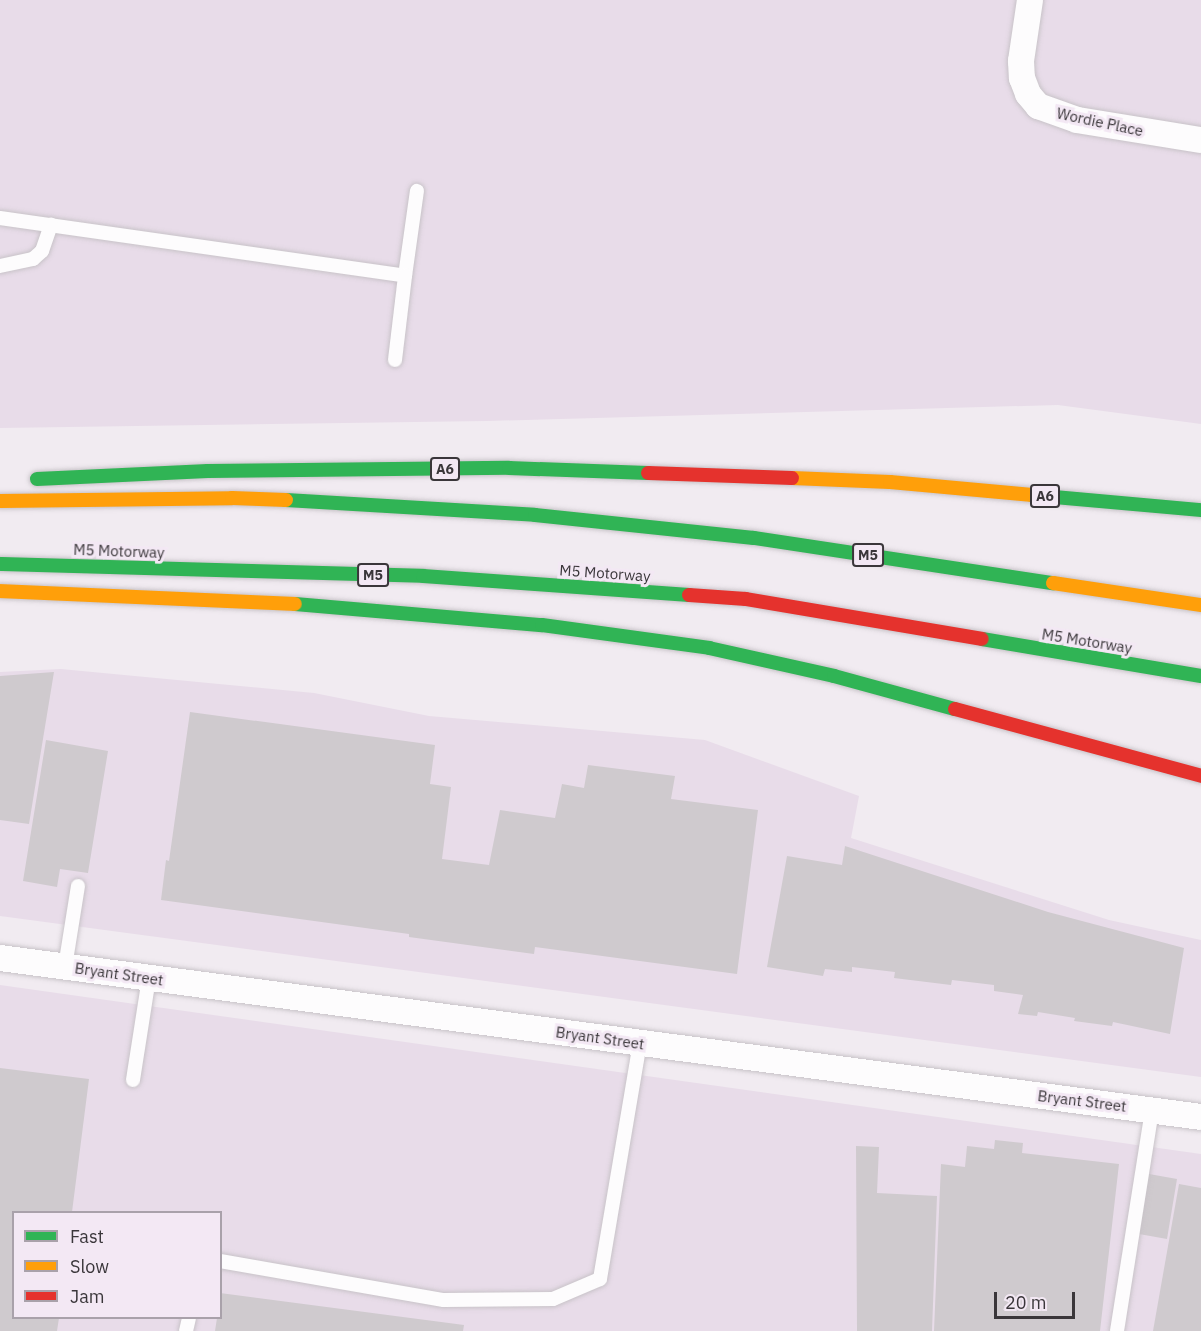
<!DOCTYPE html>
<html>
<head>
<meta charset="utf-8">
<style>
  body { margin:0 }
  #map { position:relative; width:1201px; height:1331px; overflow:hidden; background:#f1ebf1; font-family:"IBM Plex Sans",sans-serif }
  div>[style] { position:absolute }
  .built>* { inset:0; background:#e8dce9 }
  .building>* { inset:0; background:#cfcace }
  .roads { filter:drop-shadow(0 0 2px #c8c3c8) drop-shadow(0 0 2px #c8c3c8) }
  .lane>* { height:14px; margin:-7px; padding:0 7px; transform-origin:7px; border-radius:7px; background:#fdfcfd }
  .street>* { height:26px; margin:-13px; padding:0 13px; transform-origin:13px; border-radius:13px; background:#fdfcfd }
  .fast>* { height:14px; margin:-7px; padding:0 7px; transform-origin:7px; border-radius:7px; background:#30b455 }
  .slow>* { height:14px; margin:-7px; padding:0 7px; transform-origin:7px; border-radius:7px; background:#ff9f0a }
  .jam>* { height:14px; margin:-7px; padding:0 7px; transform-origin:7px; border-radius:7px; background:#e5322d }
  span { translate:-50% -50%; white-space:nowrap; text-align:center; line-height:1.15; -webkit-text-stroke:6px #f3e8f4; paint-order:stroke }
  .shield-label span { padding:2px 4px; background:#f3e8f4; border:2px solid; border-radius:4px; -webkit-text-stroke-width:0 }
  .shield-label { font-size:14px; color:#3a363a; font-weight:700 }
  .street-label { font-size:15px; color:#3a363a }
  .legend { position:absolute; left:12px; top:1211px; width:210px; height:108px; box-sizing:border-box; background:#f3e8f4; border:2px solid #a9a1aa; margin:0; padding:8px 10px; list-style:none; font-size:18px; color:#3a363a }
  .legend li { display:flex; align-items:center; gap:12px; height:30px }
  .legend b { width:30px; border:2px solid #a9a1aa }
  .scale { position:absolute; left:994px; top:1292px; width:81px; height:27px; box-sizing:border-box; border:3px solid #3a363a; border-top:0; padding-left:8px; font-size:18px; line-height:21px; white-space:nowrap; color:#3a363a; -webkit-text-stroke:4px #f3e8f4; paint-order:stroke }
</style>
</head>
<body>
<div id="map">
  <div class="built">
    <div style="clip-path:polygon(0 0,1201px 0,1201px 424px,1058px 405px,487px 421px,0 428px)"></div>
    <div style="clip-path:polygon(61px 669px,314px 693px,429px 716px,705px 740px,859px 796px,851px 838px,1109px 920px,1201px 940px,1201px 1077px,0 916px,0 672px)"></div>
    <div style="clip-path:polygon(evenodd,0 985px,1201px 1154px,1201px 1331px,0 1331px,0 985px,14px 1212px,220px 1212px,220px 1318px,14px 1318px,14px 1212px)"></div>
  </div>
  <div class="building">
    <div style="clip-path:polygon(54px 672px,29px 824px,0 820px,0 676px)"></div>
    <div style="clip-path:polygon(190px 712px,435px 745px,430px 784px,451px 787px,442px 859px,489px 865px,500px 810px,555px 818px,562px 784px,584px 788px,588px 765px,675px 776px,671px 799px,758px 810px,737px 974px,535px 947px,534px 954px,409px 937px,409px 934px,161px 900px,166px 860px,169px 861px)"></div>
    <div style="clip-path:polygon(46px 740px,108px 751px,88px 873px,60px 869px,57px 887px,23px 881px)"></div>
    <div style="clip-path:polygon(845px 846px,1048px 912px,1184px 948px,1170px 1034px,1113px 1022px,1112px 1026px,1074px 1021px,1075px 1018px,1038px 1012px,1037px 1016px,1018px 1014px,1023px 995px,994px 991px,994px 985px,952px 980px,951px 985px,894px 978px,895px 972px,852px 967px,852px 972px,825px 969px,823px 976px,767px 967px,787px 856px,842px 865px)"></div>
    <div style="clip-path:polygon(0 1068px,89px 1079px,72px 1212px,14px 1212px,14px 1318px,59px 1318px,57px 1331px,0 1331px)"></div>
    <div style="clip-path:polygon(995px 1140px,1023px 1143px,1022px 1153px,1119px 1164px,1100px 1331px,934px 1331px,941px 1164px,965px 1167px,967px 1146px,994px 1149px)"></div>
    <div style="clip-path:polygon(856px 1146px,879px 1147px,877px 1193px,937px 1196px,932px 1331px,857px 1331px)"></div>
    <div style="clip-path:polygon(1149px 1174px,1177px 1179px,1167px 1239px,1139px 1234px)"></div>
    <div style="clip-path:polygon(1179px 1184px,1201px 1188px,1201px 1331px,1153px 1331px)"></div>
    <div style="clip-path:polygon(220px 1293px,464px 1325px,463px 1331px,215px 1331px,217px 1318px,220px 1318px)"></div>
  </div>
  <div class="roads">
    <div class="lane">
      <div style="left:0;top:218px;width:409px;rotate:8.1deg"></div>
      <div style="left:405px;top:276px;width:86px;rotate:-82deg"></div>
      <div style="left:0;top:266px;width:34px;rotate:-12deg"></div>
      <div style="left:33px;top:259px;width:12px;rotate:-42deg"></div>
      <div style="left:42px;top:251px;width:28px;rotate:-71deg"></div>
      <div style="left:395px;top:360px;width:85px;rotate:-83.2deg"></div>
      <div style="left:65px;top:967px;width:82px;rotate:-80.9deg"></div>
      <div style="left:133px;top:1080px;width:103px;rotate:-81.1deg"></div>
      <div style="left:220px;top:1261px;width:227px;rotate:9.9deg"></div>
      <div style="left:444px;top:1300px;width:109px;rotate:-0.5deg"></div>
      <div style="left:553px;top:1299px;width:51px;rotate:-23.1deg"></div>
      <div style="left:600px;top:1279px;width:239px;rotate:-80.4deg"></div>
      <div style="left:186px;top:1331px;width:13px;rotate:-77deg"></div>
      <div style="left:1117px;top:1331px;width:223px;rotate:-81deg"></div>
    </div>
    <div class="street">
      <div style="left:1030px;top:0;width:62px;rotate:98.4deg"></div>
      <div style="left:1021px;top:61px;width:17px;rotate:87deg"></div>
      <div style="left:1022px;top:78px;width:17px;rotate:69deg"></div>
      <div style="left:1028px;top:94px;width:16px;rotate:50deg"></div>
      <div style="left:1038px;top:106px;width:41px;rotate:19.7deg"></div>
      <div style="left:1077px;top:120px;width:126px;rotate:9.2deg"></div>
      <div style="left:0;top:958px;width:1211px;rotate:7.54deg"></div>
    </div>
    <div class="fast">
      <div style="left:37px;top:479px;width:171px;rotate:-2.7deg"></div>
      <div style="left:208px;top:471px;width:301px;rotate:-0.6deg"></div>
      <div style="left:509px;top:468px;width:139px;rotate:2.1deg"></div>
      <div style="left:1032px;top:495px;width:170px;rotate:5.1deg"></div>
      <div style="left:286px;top:500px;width:249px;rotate:3.4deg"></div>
      <div style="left:535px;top:515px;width:220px;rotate:6deg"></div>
      <div style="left:754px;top:538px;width:302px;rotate:8.6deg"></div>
      <div style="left:0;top:564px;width:423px;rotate:1.6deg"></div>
      <div style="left:423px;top:576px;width:267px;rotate:4.1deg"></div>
      <div style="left:295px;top:604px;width:248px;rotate:4.9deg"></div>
      <div style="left:542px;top:625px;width:169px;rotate:7.8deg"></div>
      <div style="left:709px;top:648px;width:128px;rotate:12.6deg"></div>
      <div style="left:834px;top:676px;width:125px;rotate:15.3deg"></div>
      <div style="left:982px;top:639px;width:222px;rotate:9.6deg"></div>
    </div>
    <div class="slow">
      <div style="left:792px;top:478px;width:98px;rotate:2.3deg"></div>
      <div style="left:890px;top:482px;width:143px;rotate:5.2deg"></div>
      <div style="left:0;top:501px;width:232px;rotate:-0.7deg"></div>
      <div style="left:232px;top:498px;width:54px;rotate:2.1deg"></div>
      <div style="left:1053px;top:583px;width:150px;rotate:8.5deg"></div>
      <div style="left:0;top:591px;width:295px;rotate:2.5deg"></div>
    </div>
    <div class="jam">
      <div style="left:648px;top:473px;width:144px;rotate:2deg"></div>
      <div style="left:689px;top:595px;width:57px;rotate:4deg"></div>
      <div style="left:746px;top:599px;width:239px;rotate:9.6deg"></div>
      <div style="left:955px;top:709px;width:255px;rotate:15.2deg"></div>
    </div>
  </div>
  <div class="shield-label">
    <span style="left:445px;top:469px">A6</span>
    <span style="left:1045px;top:496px">A6</span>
    <span style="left:868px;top:555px">M5</span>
    <span style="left:373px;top:575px">M5</span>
  </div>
  <div class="street-label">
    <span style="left:1100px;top:122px;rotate:12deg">Wordie Place</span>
    <span style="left:119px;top:551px;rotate:2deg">M5 Motorway</span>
    <span style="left:605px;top:573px;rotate:4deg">M5 Motorway</span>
    <span style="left:1087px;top:641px;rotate:9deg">M5 Motorway</span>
    <span style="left:119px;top:974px;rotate:8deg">Bryant Street</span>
    <span style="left:600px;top:1038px;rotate:8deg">Bryant Street</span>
    <span style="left:1082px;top:1101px;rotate:7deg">Bryant Street</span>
  </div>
  <ul class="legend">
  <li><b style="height:8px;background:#30b455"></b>Fast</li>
  <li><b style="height:8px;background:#ff9f0a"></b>Slow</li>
  <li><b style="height:8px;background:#e5322d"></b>Jam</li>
  </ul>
  <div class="scale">20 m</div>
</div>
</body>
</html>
